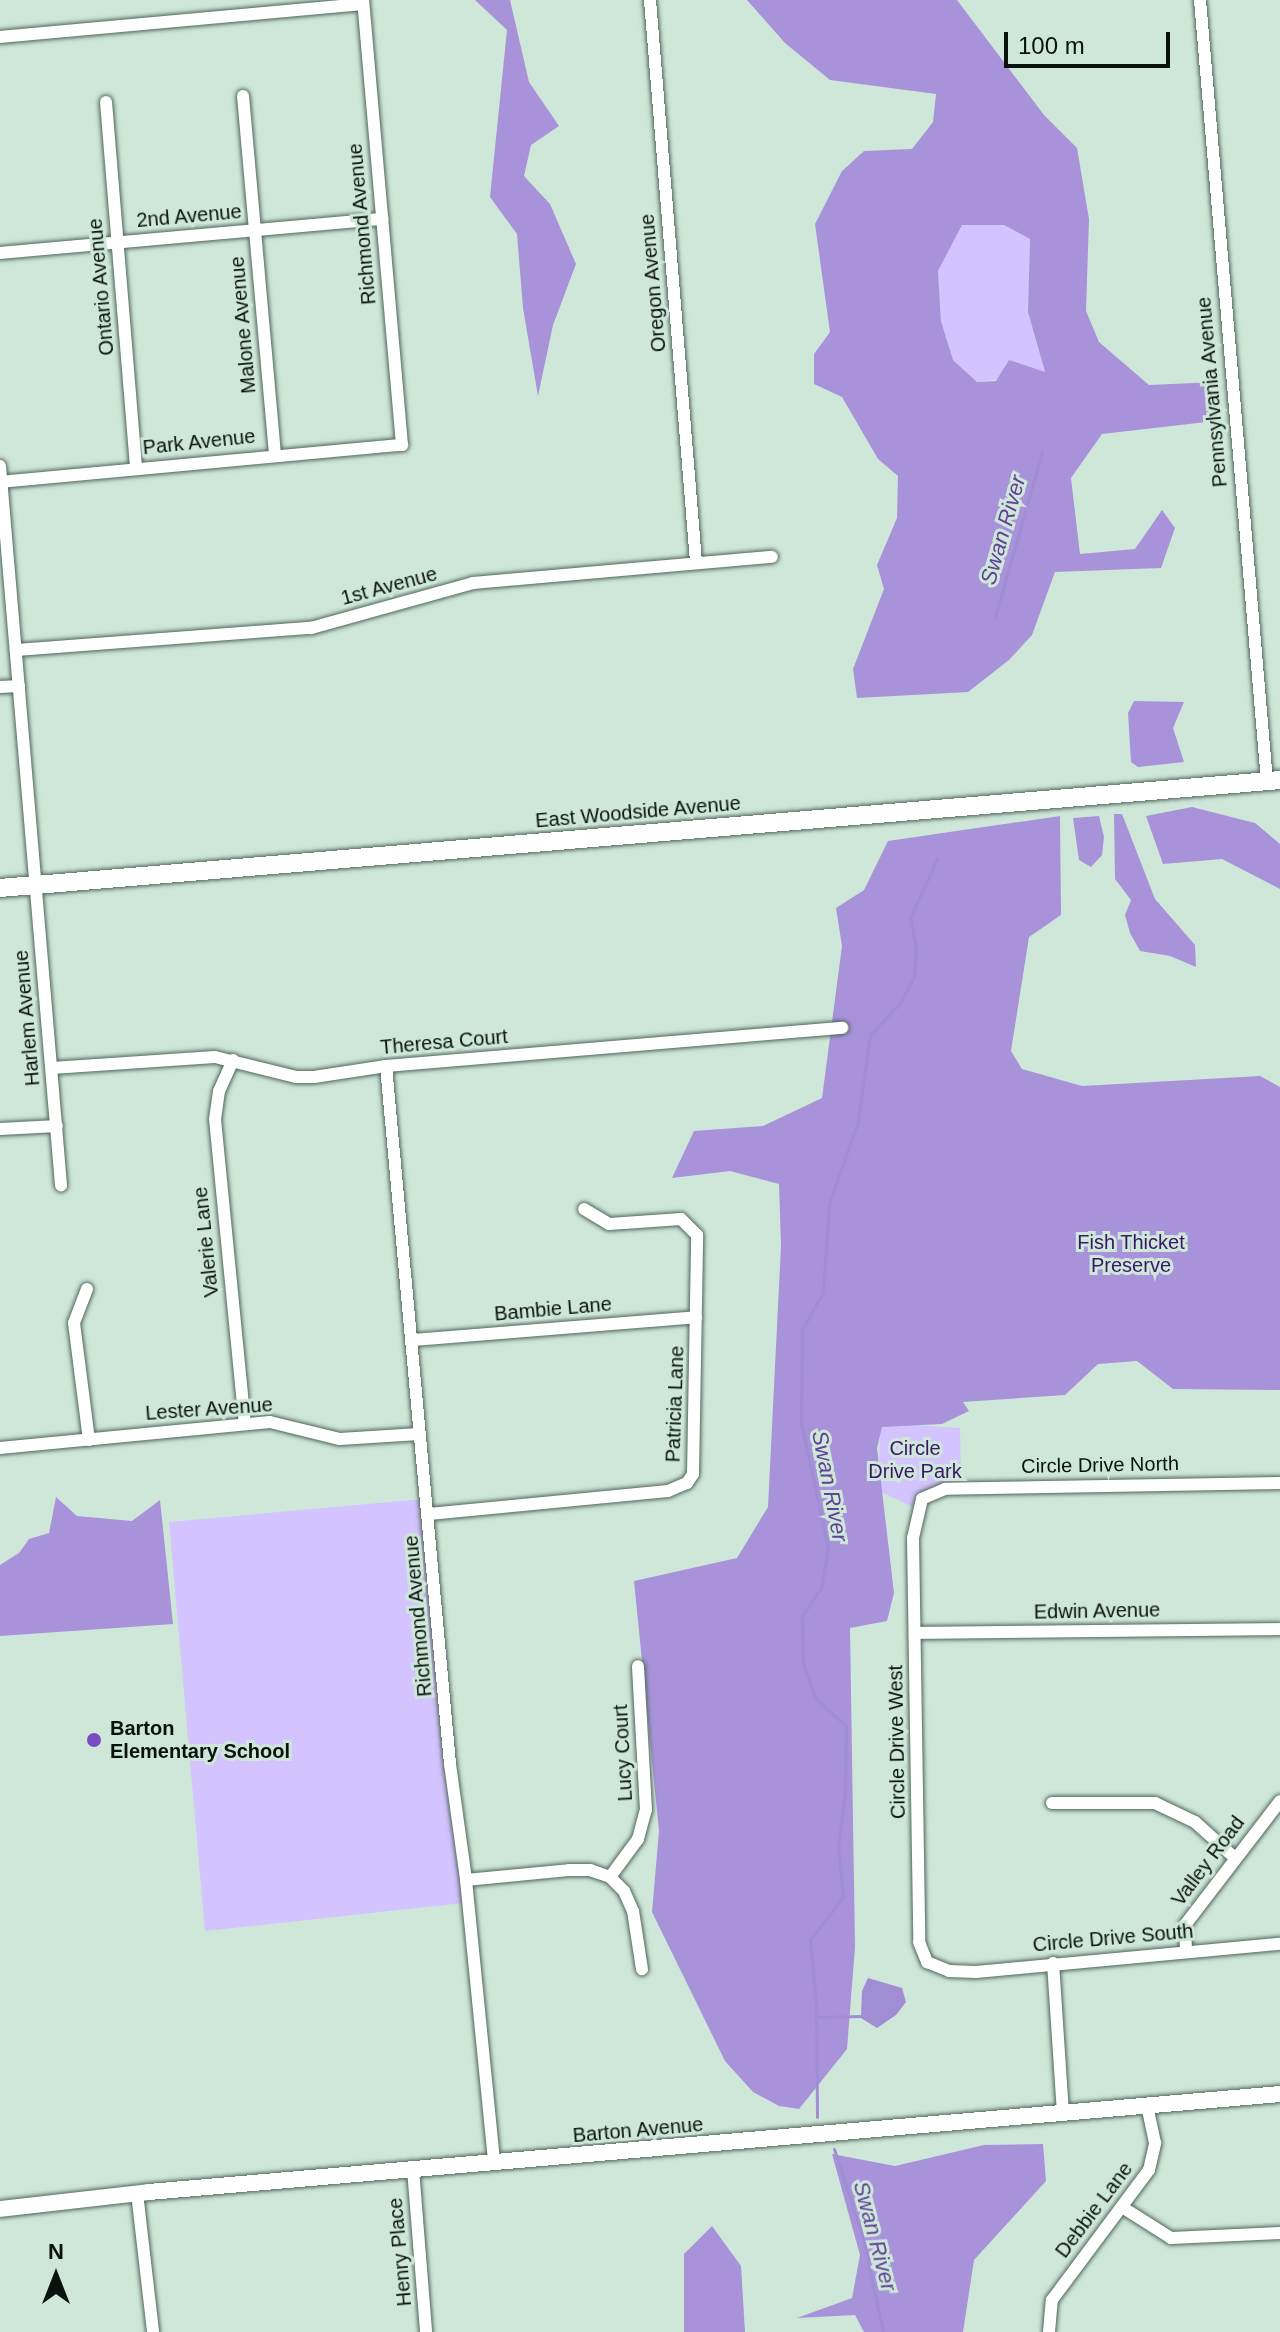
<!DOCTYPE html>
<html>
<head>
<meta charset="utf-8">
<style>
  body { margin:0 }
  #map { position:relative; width:1280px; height:2332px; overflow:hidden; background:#cee7d9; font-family:Helvetica,sans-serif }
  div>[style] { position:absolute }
  .green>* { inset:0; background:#d3c3fe }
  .forest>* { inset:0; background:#a893da }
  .water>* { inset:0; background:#a18dd3 }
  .stream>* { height:3px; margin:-1.5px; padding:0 1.5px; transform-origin:1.5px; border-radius:1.5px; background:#a18dd3 }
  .roads { filter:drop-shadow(0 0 2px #50665a) drop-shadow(0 0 2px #50665a) }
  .minor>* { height:12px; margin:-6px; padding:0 6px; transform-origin:6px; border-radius:6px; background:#fff }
  .tertiary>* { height:16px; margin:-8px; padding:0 8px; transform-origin:8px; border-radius:8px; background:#fff }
  .secondary>* { height:18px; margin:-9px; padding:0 9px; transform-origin:9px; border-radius:9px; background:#fff }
  .dots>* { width:22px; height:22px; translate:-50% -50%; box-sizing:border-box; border:4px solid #cee7d9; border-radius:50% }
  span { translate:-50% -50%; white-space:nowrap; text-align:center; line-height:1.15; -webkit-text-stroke:6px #cee7d9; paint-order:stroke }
  .street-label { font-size:20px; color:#0a120d }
  .park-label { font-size:20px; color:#391668 }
  .poi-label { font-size:20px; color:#0a120d; font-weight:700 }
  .left { translate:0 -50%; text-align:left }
  .water-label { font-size:22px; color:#604297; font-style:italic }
  .north { position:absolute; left:16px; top:2236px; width:80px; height:80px; -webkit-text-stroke:6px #cee7d9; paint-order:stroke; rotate:0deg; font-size:22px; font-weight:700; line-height:32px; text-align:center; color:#0a120d }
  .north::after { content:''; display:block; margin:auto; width:28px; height:36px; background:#0a120d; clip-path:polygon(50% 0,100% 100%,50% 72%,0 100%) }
  .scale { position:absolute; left:1004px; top:32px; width:166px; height:36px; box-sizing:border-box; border:4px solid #0a120d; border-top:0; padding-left:10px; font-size:24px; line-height:28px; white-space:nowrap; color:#0a120d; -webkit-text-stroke:6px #cee7d9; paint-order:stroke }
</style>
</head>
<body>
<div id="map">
  <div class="green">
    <div style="clip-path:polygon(962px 225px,1004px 225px,1030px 239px,1028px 312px,1045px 373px,977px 382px,953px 360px,941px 321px,938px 271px)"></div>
    <div style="clip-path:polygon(880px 1423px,960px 1428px,961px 1482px,921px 1494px,913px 1507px,879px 1491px)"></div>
    <div style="clip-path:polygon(424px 1499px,463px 1903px,205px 1931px,169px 1522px)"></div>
  </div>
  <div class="forest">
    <div style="clip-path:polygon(475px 0,510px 0,529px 82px,559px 126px,531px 145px,524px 176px,550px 204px,576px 264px,553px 325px,538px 396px,523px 308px,517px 234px,490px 197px,507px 30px)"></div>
    <div style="clip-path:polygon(evenodd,747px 0,957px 0,1044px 115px,1077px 148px,1089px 219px,1086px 311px,1099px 342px,1149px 385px,1217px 382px,1215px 421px,1102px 434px,1071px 478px,1080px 554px,1135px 549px,1162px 510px,1175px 528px,1161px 568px,1055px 572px,1032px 635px,1009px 660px,968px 692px,857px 698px,853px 669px,884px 589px,877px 565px,897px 518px,898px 476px,878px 459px,842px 397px,814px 384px,814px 354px,830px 332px,815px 224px,842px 171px,864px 151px,912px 149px,933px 122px,936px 94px,830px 80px,785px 43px,747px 0,962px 225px,1004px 225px,1030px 239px,1028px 312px,1045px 372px,1009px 360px,996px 381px,977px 382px,953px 360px,941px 321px,938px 271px,962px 225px)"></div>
    <div style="clip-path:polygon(1134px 701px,1184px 702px,1173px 728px,1184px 762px,1138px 767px,1131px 762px,1128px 713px)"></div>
    <div style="clip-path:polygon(1192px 807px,1255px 823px,1280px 844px,1280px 889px,1222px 859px,1163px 864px,1146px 816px)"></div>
    <div style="clip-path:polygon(1114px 814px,1122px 814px,1155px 899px,1195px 945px,1196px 967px,1170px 956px,1140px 951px,1130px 933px,1125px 915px,1131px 900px,1115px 879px)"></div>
    <div style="clip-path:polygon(1060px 816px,1061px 915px,1029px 937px,1011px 1051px,1022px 1069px,1082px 1086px,1260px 1076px,1280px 1087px,1280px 1390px,1173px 1389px,1137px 1361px,1098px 1364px,1065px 1395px,963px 1402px,969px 1411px,942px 1424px,882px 1427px,877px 1448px,894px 1593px,887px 1621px,850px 1628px,855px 1947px,847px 2049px,799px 2109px,779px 2106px,753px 2092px,725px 2061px,652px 1912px,659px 1831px,634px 1581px,737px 1558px,768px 1507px,781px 1246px,779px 1184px,730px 1171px,672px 1178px,694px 1131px,763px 1126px,822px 1098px,842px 946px,836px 908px,864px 890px,888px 841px)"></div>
    <div style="clip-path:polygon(1099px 816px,1104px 837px,1102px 855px,1091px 867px,1079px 860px,1073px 818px)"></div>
    <div style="clip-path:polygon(56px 1497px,77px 1516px,132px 1521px,160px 1500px,173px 1624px,0 1636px,0 1565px,19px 1553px,29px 1539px,49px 1533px)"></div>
    <div style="clip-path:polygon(1043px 2144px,1046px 2181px,974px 2260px,963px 2332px,864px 2332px,855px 2315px,797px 2318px,852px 2298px,860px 2255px,832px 2154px,895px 2166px,984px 2145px)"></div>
    <div style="clip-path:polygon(712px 2226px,741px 2266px,745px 2332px,684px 2332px,684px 2254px)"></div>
  </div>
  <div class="water">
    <div style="clip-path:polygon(868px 1978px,902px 1988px,906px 2002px,896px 2015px,877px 2028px,861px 2018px,862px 1991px)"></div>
  </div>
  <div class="stream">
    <div style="left:995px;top:617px;width:172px;rotate:-74.1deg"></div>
    <div style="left:816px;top:2017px;width:47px;rotate:-1.2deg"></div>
    <div style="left:817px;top:2117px;width:112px;rotate:-90.5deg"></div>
    <div style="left:816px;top:2005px;width:65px;rotate:-95.3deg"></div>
    <div style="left:810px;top:1940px;width:54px;rotate:-52.5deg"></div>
    <div style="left:843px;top:1897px;width:50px;rotate:-95.7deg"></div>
    <div style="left:838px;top:1847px;width:55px;rotate:-82.7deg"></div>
    <div style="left:845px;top:1792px;width:66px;rotate:-89.1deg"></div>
    <div style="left:846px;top:1726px;width:40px;rotate:-138deg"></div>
    <div style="left:816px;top:1699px;width:37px;rotate:-110deg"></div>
    <div style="left:803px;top:1664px;width:48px;rotate:-91.2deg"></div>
    <div style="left:802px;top:1616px;width:34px;rotate:-56deg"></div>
    <div style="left:821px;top:1588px;width:41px;rotate:-80.1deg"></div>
    <div style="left:828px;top:1548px;width:129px;rotate:-102.1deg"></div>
    <div style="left:801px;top:1422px;width:92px;rotate:-89.4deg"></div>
    <div style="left:802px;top:1330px;width:43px;rotate:-61.1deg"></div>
    <div style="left:823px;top:1292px;width:88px;rotate:-86.1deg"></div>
    <div style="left:829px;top:1204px;width:88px;rotate:-70.7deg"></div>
    <div style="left:858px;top:1121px;width:87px;rotate:-82.1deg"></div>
    <div style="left:870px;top:1035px;width:44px;rotate:-46.8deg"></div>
    <div style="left:900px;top:1003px;width:30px;rotate:-62deg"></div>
    <div style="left:914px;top:977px;width:29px;rotate:-86deg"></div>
    <div style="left:916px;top:948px;width:31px;rotate:-101deg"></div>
    <div style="left:910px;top:918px;width:65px;rotate:-65.4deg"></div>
    <div style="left:834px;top:2149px;width:94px;rotate:72deg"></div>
    <div style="left:863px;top:2238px;width:96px;rotate:78deg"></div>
  </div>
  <div class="roads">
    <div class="minor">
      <div style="left:650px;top:0;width:564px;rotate:85.32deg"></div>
      <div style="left:1200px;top:0;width:784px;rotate:85.1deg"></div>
      <div style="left:0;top:37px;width:364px;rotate:-5.2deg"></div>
      <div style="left:243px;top:96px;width:360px;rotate:84.9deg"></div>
      <div style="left:106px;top:102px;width:367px;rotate:85.3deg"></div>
      <div style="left:0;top:253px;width:384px;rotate:-5.1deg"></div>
      <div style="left:0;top:466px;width:722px;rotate:85.15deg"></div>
      <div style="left:0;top:482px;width:404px;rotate:-5.3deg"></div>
      <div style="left:402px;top:445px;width:447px;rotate:-95deg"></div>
      <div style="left:16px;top:650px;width:296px;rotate:-4.3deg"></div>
      <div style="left:311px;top:628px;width:168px;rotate:-15.5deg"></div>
      <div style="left:473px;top:583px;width:300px;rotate:-5deg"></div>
      <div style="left:0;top:687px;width:19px;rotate:-3deg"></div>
      <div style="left:233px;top:1060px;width:34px;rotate:114deg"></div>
      <div style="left:219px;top:1091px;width:28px;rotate:98deg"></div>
      <div style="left:215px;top:1119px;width:305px;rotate:84.4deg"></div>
      <div style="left:386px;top:1066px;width:701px;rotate:84.76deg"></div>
      <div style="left:450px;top:1764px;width:117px;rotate:82.1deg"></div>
      <div style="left:466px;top:1880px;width:284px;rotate:84.3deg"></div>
      <div style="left:52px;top:1068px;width:163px;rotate:-3.9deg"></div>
      <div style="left:215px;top:1057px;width:83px;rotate:13.9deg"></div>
      <div style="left:296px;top:1077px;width:18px"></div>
      <div style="left:314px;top:1077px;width:73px;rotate:-8.7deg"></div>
      <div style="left:386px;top:1066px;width:458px;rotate:-4.8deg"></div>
      <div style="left:0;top:1129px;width:57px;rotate:-3deg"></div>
      <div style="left:87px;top:1289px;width:36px;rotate:111deg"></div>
      <div style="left:74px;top:1323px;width:118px;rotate:82.7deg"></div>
      <div style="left:413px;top:1340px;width:284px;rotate:-4.6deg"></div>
      <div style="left:0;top:1448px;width:271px;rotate:-5.5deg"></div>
      <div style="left:270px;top:1422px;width:72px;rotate:13.7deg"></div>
      <div style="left:340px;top:1439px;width:79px;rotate:-3.6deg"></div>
      <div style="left:1280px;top:1483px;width:335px;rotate:179deg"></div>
      <div style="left:945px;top:1489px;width:25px;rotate:157deg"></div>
      <div style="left:922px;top:1499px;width:40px;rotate:103deg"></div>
      <div style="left:913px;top:1538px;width:404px;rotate:89.1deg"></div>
      <div style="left:919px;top:1942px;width:22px;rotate:68deg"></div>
      <div style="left:927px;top:1962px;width:24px;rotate:22deg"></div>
      <div style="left:949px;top:1971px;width:27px;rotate:2deg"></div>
      <div style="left:976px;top:1972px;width:305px;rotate:-5.3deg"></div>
      <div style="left:429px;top:1514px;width:240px;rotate:-5.5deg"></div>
      <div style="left:668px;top:1491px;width:21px;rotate:-23deg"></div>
      <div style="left:687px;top:1483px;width:11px;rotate:-56deg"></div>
      <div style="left:693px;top:1474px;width:239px;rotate:-89deg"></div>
      <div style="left:697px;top:1235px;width:23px;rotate:-135deg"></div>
      <div style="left:681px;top:1219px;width:72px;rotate:176deg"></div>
      <div style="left:609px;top:1224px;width:29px;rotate:-149deg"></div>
      <div style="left:915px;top:1633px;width:365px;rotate:-0.6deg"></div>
      <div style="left:1052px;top:1803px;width:103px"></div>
      <div style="left:1155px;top:1803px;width:44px;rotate:25.4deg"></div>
      <div style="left:1195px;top:1822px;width:54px;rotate:42deg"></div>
      <div style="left:610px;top:1877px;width:47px;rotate:-53.6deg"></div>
      <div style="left:638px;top:1839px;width:30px;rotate:-75deg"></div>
      <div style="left:646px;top:1810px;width:144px;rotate:-93.2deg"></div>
      <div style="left:466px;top:1880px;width:103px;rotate:-5.5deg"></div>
      <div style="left:569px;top:1870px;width:21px"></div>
      <div style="left:590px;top:1870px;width:21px;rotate:19deg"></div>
      <div style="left:610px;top:1877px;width:20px;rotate:45deg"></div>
      <div style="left:624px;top:1891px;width:22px;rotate:66deg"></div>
      <div style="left:633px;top:1911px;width:59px;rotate:81.2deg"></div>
      <div style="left:1186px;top:1951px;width:26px;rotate:-92deg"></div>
      <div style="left:1185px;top:1925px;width:156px;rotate:-52.5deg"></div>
      <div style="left:1053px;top:1963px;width:149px;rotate:86.2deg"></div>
      <div style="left:413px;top:2169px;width:164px;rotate:85.4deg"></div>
      <div style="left:137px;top:2193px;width:140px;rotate:83.4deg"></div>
      <div style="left:1122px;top:2207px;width:58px;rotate:32.3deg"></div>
      <div style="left:1171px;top:2238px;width:109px;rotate:-2.6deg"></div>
      <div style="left:1049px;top:2332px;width:32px;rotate:-85deg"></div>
      <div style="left:1052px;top:2300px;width:162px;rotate:-53.3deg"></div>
      <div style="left:1149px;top:2170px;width:28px;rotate:-77deg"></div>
      <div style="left:1155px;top:2143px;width:38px;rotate:-102deg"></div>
    </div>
    <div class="tertiary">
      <div style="left:0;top:2209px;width:150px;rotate:-6.5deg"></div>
      <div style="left:149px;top:2192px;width:1135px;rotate:-4.95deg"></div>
    </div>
    <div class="secondary">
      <div style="left:0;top:888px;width:1285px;rotate:-4.82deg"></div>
    </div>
  </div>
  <div class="dots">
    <div style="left:94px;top:1740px;background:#794cc4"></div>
  </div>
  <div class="street-label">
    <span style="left:189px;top:216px;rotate:-5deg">2nd Avenue</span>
    <span style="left:362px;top:224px;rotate:-95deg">Richmond Avenue</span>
    <span style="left:653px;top:283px;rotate:-95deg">Oregon Avenue</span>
    <span style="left:101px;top:287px;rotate:-95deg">Ontario Avenue</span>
    <span style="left:243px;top:325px;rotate:-95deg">Malone Avenue</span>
    <span style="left:1212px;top:392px;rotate:-95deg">Pennsylvania Avenue</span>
    <span style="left:199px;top:442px;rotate:-6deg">Park Avenue</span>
    <span style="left:389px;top:586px;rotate:-15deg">1st Avenue</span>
    <span style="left:638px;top:812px;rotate:-5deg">East Woodside Avenue</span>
    <span style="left:27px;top:1018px;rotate:-95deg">Harlem Avenue</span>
    <span style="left:444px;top:1042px;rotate:-5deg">Theresa Court</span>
    <span style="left:206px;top:1242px;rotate:-96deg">Valerie Lane</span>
    <span style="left:553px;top:1309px;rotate:-5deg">Bambie Lane</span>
    <span style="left:675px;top:1404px;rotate:-88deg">Patricia Lane</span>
    <span style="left:209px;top:1409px;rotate:-4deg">Lester Avenue</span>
    <span style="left:1100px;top:1465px;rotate:-1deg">Circle Drive North</span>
    <span style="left:1097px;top:1611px;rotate:-1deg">Edwin Avenue</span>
    <span style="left:418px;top:1616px;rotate:-95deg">Richmond Avenue</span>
    <span style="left:897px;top:1742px;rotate:-91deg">Circle Drive West</span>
    <span style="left:623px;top:1753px;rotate:-93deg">Lucy Court</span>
    <span style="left:1208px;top:1861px;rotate:-53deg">Valley Road</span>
    <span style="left:1113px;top:1938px;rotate:-5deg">Circle Drive South</span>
    <span style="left:638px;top:2130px;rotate:-5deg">Barton Avenue</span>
    <span style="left:1094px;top:2210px;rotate:-53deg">Debbie Lane</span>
    <span style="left:400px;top:2252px;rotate:-95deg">Henry Place</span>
  </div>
  <div class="park-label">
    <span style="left:1131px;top:1254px">Fish Thicket<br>Preserve</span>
    <span style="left:915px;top:1460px">Circle<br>Drive Park</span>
  </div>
  <div class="poi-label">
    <span class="left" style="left:110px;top:1740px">Barton<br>Elementary School</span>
  </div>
  <div class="water-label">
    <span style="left:1003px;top:530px;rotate:-74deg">Swan River</span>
    <span style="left:830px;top:1486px;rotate:79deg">Swan River</span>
    <span style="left:875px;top:2236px;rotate:75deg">Swan River</span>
  </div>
  <div class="north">N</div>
  <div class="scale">100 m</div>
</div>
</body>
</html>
